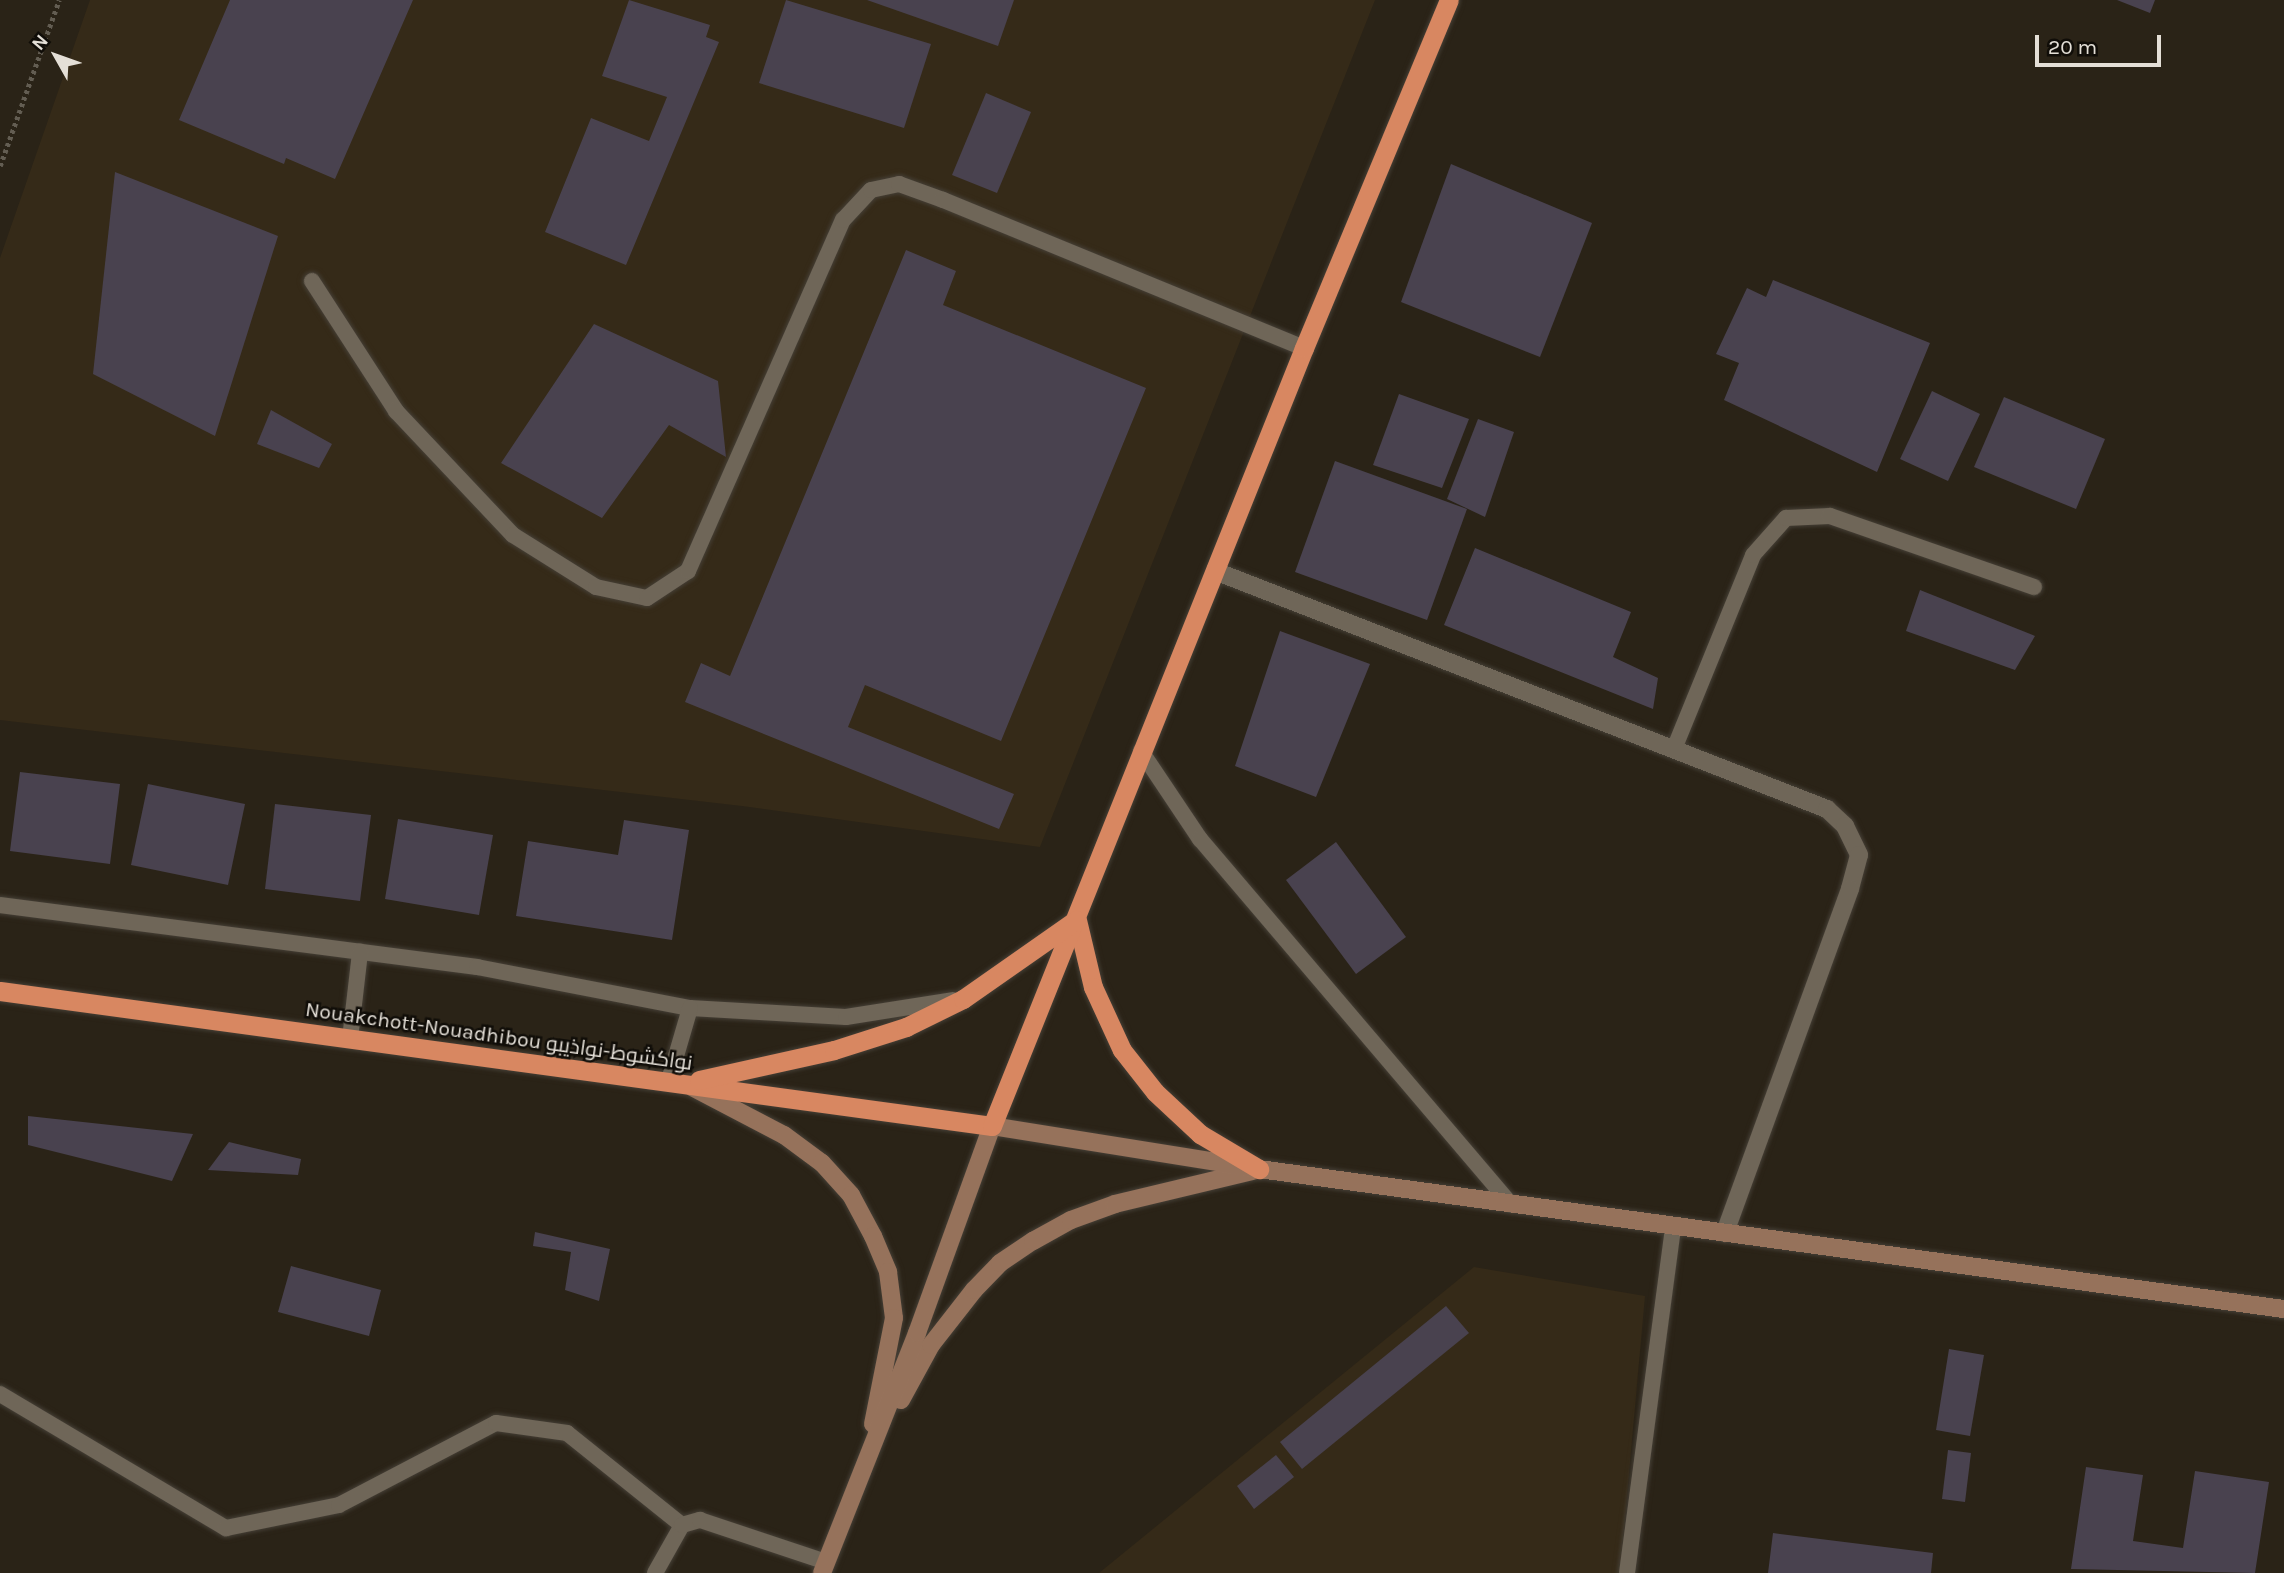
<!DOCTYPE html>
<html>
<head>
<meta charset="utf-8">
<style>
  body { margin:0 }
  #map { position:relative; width:2284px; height:1573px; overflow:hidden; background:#2a2317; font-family:Karla,Cairo,sans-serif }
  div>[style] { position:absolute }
  .built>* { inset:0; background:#352a18 }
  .building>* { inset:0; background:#49424f }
  .path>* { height:4.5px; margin-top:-2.25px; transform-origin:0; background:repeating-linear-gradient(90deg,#635d52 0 3.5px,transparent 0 7px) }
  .roads { filter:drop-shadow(0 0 2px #453f36) drop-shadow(0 0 2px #453f36) }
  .service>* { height:16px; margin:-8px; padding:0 8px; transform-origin:8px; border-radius:8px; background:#6f6658 }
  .minor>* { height:18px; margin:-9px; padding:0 9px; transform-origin:9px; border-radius:9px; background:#6f6658 }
  .secondary>* { height:18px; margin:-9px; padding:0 9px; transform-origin:9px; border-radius:9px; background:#96725b }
  .trunk>* { height:19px; margin:-9.5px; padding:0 9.5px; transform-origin:9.5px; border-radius:9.5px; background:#d88761 }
  span { translate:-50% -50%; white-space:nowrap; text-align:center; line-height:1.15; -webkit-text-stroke:5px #100d08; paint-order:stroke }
  .street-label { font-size:21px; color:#e4dfd7 }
  .north { position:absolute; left:21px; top:21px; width:70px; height:70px; -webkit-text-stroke:5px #100d08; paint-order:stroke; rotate:310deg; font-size:19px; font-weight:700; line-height:28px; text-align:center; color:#e4dfd7 }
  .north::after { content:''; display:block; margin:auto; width:24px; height:32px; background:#e4dfd7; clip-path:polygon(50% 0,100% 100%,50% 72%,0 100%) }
  .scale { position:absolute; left:2035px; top:35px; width:126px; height:32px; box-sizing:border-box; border:4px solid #e4dfd7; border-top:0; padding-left:9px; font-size:21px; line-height:24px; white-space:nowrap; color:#e4dfd7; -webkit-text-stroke:5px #100d08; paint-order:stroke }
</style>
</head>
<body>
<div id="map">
  <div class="built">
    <div style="clip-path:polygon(90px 0,1375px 0,1040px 847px,742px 806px,0 720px,0 258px)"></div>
    <div style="clip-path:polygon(1474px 1267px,1645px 1296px,1620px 1573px,1099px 1573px)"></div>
  </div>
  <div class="building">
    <div style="clip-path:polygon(230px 0,413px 0,335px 179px,286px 158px,284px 164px,179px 120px)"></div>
    <div style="clip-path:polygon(629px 0,710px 25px,706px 37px,719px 42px,626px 265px,545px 232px,591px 118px,649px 141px,667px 97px,602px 76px)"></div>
    <div style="clip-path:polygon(786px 0,931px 44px,904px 128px,759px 83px)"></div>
    <div style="clip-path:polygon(867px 0,1014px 0,998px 46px)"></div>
    <div style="clip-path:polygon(2117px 0,2155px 0,2150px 13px)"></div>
    <div style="clip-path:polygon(986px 93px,1031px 112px,997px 193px,952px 175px)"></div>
    <div style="clip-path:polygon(1451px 164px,1592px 223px,1540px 357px,1401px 302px)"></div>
    <div style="clip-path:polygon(115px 172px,278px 236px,215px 436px,93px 374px)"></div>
    <div style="clip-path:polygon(906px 250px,956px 271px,943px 305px,1146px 388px,1001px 741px,865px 685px,848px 727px,1014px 794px,999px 829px,685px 702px,701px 663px,730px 676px)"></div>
    <div style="clip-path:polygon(1773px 280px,1930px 343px,1877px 472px,1724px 400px,1739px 363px,1716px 354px,1747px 288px,1766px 297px)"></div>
    <div style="clip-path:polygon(594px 324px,718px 381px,726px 457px,669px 425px,602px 518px,501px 463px)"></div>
    <div style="clip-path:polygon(1932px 391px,1980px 414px,1948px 481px,1900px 459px)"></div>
    <div style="clip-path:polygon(1399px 394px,1469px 419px,1442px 488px,1373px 465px)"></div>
    <div style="clip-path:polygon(2004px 397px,2105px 439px,2076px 509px,1974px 467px)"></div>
    <div style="clip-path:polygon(271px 410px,332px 444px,319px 468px,257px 444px)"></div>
    <div style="clip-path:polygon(1478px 419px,1514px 432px,1485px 517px,1447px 499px)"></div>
    <div style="clip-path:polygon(1335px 461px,1467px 509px,1427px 620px,1295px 572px)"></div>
    <div style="clip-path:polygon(1475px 548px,1631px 612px,1613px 657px,1658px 678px,1653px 709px,1444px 625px)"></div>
    <div style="clip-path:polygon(1920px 590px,2035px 636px,2015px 670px,1906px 631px)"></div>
    <div style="clip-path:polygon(1280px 631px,1370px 664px,1316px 797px,1235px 766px)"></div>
    <div style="clip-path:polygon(20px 772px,120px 784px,110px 864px,10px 851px)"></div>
    <div style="clip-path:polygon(148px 784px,245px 804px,228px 885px,131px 865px)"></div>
    <div style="clip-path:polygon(275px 804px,371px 815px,360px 901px,265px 889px)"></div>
    <div style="clip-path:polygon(398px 819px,493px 835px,479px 915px,385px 899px)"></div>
    <div style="clip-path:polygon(624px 820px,689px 830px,672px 940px,516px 916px,528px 841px,618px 855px)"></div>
    <div style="clip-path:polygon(1336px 842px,1406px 937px,1356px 974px,1286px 880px)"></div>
    <div style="clip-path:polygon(28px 1116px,193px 1134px,172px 1181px,28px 1145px)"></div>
    <div style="clip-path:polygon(229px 1142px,301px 1159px,298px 1175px,208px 1170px)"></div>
    <div style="clip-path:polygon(535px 1232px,610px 1249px,599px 1301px,565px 1290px,571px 1252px,533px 1246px)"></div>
    <div style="clip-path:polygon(291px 1266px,381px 1290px,369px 1336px,278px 1312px)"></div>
    <div style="clip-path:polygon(1446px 1306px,1469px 1333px,1302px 1469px,1280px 1442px)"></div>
    <div style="clip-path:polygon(1949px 1349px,1984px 1355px,1970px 1436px,1936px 1430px)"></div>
    <div style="clip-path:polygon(1948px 1450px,1971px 1453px,1965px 1502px,1942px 1499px)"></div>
    <div style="clip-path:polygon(1276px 1455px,1294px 1477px,1254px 1509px,1237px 1486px)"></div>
    <div style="clip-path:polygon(2086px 1467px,2143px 1475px,2133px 1541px,2183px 1548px,2195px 1471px,2269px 1482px,2255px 1573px,2071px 1569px)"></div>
    <div style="clip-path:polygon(1773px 1533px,1933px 1553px,1931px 1573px,1768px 1573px)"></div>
  </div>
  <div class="path">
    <div style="left:0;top:166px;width:176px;rotate:-70.4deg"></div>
  </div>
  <div class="roads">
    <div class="service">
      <div style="left:312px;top:281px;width:155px;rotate:57.1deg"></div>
      <div style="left:396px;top:411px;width:170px;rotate:46.7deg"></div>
      <div style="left:513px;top:535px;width:98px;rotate:32.1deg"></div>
      <div style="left:596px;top:587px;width:52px;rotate:12.2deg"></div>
      <div style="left:647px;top:598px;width:49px;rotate:-33.4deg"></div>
      <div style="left:688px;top:571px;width:384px;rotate:-66.2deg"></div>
      <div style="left:843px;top:220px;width:41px;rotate:-47deg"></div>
      <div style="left:871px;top:190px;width:29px;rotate:-12deg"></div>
      <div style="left:899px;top:184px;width:47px;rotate:20deg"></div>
      <div style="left:943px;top:200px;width:390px;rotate:22.3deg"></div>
      <div style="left:1674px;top:749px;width:209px;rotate:-67.8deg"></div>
      <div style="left:1753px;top:555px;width:50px;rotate:-48.3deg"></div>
      <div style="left:1786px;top:518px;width:44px;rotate:-2.6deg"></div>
      <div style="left:1830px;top:516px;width:216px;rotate:19.2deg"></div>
      <div style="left:1141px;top:751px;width:106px;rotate:56.2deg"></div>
      <div style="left:1200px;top:839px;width:480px;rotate:49.6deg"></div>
      <div style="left:0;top:905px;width:481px;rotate:7.4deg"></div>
      <div style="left:477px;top:967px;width:217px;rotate:10.9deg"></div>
      <div style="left:690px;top:1008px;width:156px;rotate:3.3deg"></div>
      <div style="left:846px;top:1017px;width:108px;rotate:-9deg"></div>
      <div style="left:350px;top:1039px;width:88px;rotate:-83.4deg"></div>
      <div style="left:669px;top:1080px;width:75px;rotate:-73.7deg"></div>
      <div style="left:0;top:1394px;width:263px;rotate:30.7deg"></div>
      <div style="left:226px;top:1528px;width:115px;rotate:-11.5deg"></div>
      <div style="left:339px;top:1505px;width:177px;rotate:-27.6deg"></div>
      <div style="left:496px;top:1423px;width:72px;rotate:8deg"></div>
      <div style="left:567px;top:1433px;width:147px;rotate:38.7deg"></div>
      <div style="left:655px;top:1573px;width:55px;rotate:-60.6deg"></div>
      <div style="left:682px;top:1525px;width:19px;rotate:-16deg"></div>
      <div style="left:700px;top:1520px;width:133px;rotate:18.4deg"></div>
      <div style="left:1627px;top:1573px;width:350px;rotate:-82.4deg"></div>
    </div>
    <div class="minor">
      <div style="left:1215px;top:571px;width:657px;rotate:21.25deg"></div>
      <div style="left:1827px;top:809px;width:25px;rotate:43deg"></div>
      <div style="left:1845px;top:826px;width:32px;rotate:64deg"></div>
      <div style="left:1859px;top:855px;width:35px;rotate:105deg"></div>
      <div style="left:1850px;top:889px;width:366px;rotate:110deg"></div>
    </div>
    <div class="secondary">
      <div style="left:692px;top:1087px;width:104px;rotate:27.6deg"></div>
      <div style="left:784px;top:1135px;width:47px;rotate:36.4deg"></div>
      <div style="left:822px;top:1163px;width:43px;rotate:47.8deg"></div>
      <div style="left:851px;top:1195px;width:47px;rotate:61.8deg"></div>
      <div style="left:873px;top:1236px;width:39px;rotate:67deg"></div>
      <div style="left:888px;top:1272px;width:46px;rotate:82.6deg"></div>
      <div style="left:894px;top:1318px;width:108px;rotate:101.2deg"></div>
      <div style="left:901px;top:1400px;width:63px;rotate:-61.4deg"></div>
      <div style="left:931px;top:1345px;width:70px;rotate:-52deg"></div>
      <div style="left:974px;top:1290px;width:37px;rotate:-46deg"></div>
      <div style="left:1000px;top:1263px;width:40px;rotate:-34deg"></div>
      <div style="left:1033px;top:1241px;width:43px;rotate:-28.9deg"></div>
      <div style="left:1071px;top:1220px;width:47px;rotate:-20deg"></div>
      <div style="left:1115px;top:1204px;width:141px;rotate:-13.5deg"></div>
      <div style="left:822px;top:1573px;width:258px;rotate:-68.4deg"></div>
      <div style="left:917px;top:1333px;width:220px;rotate:-70.1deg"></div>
      <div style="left:992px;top:1126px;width:270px;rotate:9.1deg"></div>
      <div style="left:1259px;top:1169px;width:1035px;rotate:7.78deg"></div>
    </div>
    <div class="trunk">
      <div style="left:1077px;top:920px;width:69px;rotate:76.6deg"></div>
      <div style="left:1093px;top:987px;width:69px;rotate:65.3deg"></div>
      <div style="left:1122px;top:1050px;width:53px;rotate:51.8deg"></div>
      <div style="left:1155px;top:1092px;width:62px;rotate:43deg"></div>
      <div style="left:1200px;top:1134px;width:69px;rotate:30.7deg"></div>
      <div style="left:0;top:991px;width:1001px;rotate:7.75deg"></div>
      <div style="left:992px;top:1126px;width:838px;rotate:-68.15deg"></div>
      <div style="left:1304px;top:348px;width:377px;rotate:-67.4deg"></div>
      <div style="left:699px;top:1080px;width:138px;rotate:-12.5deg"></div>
      <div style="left:834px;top:1050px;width:76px;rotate:-17.7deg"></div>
      <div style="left:906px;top:1027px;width:64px;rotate:-26.2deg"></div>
      <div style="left:963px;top:999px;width:138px;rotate:-35deg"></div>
    </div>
  </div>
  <div class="street-label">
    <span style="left:499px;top:1036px;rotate:8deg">Nouakchott-Nouadhibou نواكشوط-نواذيبو</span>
  </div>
  <div class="north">N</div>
  <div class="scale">20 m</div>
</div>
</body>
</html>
